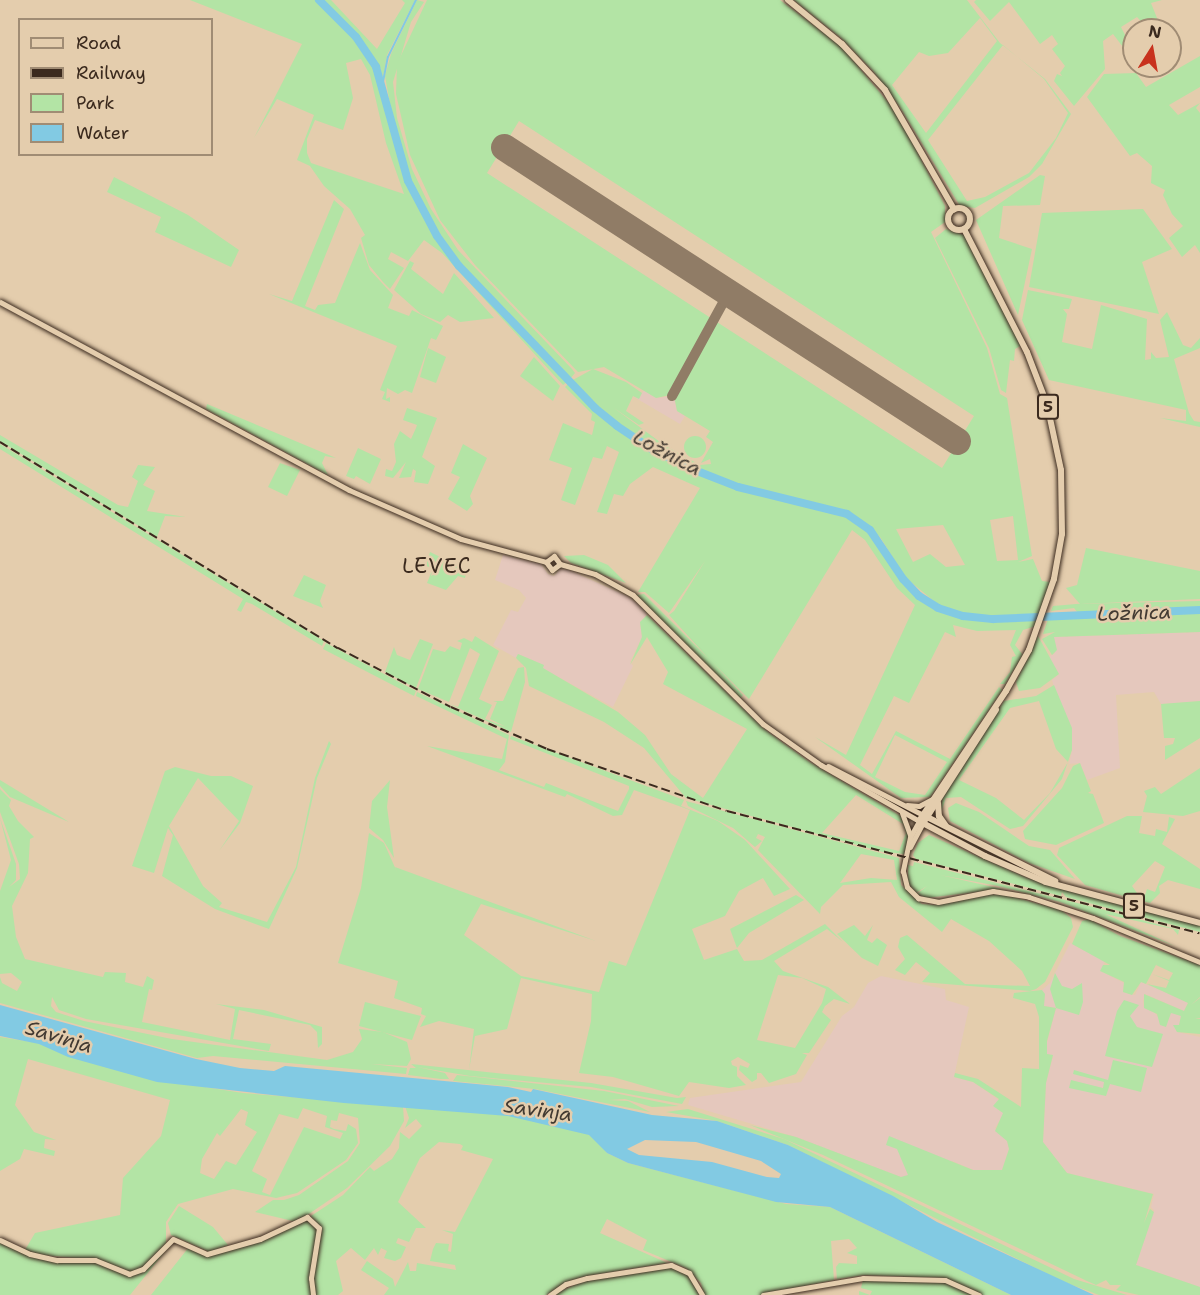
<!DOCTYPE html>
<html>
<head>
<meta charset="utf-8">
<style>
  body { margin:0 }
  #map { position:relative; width:1200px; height:1295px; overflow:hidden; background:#e4cdad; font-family:"Shantell Sans",sans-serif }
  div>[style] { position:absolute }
  .built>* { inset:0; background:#e5c8bd }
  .green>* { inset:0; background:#b3e4a5 }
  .round { border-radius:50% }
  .water>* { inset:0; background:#82cae3 }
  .stream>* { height:1.5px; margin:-0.75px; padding:0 0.75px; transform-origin:0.75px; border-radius:0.75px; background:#82cae3 }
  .river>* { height:8px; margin:-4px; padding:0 4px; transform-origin:4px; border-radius:4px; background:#82cae3 }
  .taxiway>* { height:10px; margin:-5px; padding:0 5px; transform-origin:5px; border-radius:5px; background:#907c66 }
  .runway>* { height:27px; margin:-13.5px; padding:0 13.5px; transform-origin:13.5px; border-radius:13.5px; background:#907c66 }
  .roads { filter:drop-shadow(0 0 2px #3b2a1e) drop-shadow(0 0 2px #3b2a1e) }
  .secondary>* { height:5px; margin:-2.5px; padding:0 2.5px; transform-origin:2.5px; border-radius:2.5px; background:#e4cdad }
  .primary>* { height:6px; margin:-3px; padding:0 3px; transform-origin:3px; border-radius:3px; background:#e4cdad }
  .primary>.ring { margin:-3px; padding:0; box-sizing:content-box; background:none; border:6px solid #e4cdad; border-radius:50% }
  .rail>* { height:1.5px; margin-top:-0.75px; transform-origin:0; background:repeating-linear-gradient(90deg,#3b2a1e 0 9px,transparent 0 13.5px) }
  span { translate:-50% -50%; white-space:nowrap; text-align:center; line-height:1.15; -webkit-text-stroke:5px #e4cdad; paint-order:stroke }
  .shield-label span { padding:2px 4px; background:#e4cdad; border:2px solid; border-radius:4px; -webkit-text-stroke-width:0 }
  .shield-label { font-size:16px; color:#3b2a1e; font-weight:700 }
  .water-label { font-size:20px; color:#423a32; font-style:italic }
  .quarter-label { font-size:21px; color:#3b2a1e; letter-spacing:1.5px }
  .legend { position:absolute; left:18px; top:18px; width:195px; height:138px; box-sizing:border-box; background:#e4cdad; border:2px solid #a08c74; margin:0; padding:8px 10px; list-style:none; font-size:18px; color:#3b2a1e }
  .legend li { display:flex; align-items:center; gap:12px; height:30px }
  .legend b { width:30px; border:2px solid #a08c74 }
  .north { position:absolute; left:1122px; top:18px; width:60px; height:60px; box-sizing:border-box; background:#e4cdad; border:2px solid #a08c74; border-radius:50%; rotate:11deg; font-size:16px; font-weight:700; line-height:24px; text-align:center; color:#3b2a1e }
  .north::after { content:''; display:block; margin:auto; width:21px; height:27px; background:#c8321e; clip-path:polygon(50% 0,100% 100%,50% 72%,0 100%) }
</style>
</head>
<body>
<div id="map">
  <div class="built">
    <div style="clip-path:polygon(644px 390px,656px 398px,674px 396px,677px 411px,685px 416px,680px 424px,634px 397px,639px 398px)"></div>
    <div style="clip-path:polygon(503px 555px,541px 564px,548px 574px,554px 576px,560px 569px,569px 570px,629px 597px,645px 610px,647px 615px,640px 622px,642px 637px,630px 662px,633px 666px,613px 707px,542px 668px,543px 665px,518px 654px,516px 658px,493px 645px,511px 610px,518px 612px,526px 598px,519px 590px,495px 580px)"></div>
    <div style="clip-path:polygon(1200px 632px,1200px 701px,1161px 704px,1154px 692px,1116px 695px,1120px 768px,1087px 780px,1080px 763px,1069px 764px,1072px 750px,1052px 680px,1059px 674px,1047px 658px,1055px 653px,1054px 637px)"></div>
    <div style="clip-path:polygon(1070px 943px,1105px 961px,1101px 971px,1124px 983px,1123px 992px,1135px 995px,1141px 982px,1188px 1002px,1184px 1011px,1145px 994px,1143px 1001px,1144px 1008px,1153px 1011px,1161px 1020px,1171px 1012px,1181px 1016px,1179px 1026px,1174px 1025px,1177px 1032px,1200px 1037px,1200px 1287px,1136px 1265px,1154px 1210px,1151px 1207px,1154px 1194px,1067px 1173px,1043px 1142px,1046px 1083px,1053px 1056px,1047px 1054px,1047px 1043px,1056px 1008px,1044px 1006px,1042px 990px,1050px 983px)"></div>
    <div style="clip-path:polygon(881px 976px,945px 989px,946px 1000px,969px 1007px,954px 1077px,973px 1082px,999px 1100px,997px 1109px,1004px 1113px,995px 1128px,1007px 1141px,1009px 1149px,1002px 1170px,981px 1173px,952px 1161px,915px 1179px,901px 1177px,796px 1137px,688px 1105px,690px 1098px,801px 1082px,842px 1016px,854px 1007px,868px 983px)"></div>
  </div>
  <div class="green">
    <div style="clip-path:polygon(evenodd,190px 0,317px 0,359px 43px,378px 74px,400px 163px,436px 236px,461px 269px,567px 382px,563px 385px,442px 253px,424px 240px,408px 261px,391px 252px,388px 259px,404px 268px,390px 289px,383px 282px,369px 265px,361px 238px,365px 235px,350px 209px,324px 186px,310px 166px,297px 160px,314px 115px,277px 99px,254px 138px,302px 44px,190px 0,361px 59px,370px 75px,386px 143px,404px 194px,311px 163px,307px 153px,307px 139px,315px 120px,343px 130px,353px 98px,346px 63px,361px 59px)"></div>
    <div style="clip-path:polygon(322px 0,331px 0,377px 49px,405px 3px,402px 0,415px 0,387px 55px,383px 77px,366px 48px)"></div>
    <div style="clip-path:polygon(417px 0,424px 2px,411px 22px,393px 82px,397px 118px,412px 169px,431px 209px,458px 250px,572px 369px,575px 373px,570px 379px,452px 254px,409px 181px,395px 132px,385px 76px,391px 54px)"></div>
    <div style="clip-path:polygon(evenodd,427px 0,780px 0,841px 46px,897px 113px,945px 206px,945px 222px,931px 232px,987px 348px,1000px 394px,1007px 398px,1032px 556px,1018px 562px,1033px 559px,1042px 581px,1050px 582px,1041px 616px,981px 618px,940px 606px,906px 578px,880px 537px,853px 515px,735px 484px,669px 457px,621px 427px,571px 381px,593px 369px,626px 382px,642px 393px,639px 399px,633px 396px,626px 411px,644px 423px,639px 425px,614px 408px,664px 445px,700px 465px,711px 464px,710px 459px,701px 463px,713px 442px,706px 437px,710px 431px,677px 411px,674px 396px,701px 349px,697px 347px,670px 395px,656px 398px,604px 367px,578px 372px,475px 265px,440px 220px,410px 155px,396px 94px,397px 64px,427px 0,519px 121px,974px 416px,942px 468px,487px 173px,519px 121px,427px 0,1013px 516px,1018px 560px,997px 561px,990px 520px,1013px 516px,427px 0,943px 525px,965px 565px,946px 567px,930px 554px,913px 562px,896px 529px,943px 525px)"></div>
    <div style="clip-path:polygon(evenodd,794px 0,967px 0,1000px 43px,1045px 79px,1071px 114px,1042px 164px,1029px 177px,975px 208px,960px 206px,900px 107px,873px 71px,841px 38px,794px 0,980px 18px,997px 41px,926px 133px,892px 85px,919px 52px,929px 56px,948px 53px,980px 18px,794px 0,1003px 45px,1044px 79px,1068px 113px,1056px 138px,1029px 173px,985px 197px,967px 201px,928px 140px,1003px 45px)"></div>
    <div style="clip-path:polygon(976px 0,1162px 0,1151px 3px,1161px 28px,1149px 30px,1137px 17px,1121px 27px,1131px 47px,1126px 51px,1113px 34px,1103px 41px,1105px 69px,1074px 106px,1054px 81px,1057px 74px,1062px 76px,1060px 73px,1065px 66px,1052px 49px,1058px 44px,1052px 35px,1040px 44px,1009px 2px,990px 21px,974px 2px)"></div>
    <div style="clip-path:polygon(1200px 56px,1200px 87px,1169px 105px,1178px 115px,1200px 103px,1196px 108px,1200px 113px,1200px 253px,1195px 245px,1182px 257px,1169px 238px,1183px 226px,1172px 214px,1163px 195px,1165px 190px,1151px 183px,1152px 166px,1137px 153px,1130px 156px,1087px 97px,1104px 74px,1136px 73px,1146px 87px)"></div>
    <div style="clip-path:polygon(1040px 175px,1045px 176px,1040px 205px,1003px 206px,999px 238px,1032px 249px,1018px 315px,976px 220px)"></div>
    <div style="clip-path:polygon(114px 177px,188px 215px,239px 250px,231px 267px,155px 232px,161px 217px,107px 192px)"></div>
    <div style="clip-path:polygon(334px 200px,344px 209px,305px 306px,315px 310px,318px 305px,335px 303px,360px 243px,370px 270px,393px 295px,388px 308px,409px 316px,412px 310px,443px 326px,436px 340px,431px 338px,412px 393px,405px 390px,398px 394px,387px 388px,386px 399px,390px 397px,390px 402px,382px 399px,385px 392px,380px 390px,397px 346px,269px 294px,292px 301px)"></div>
    <div style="clip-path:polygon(1143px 209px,1172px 249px,1142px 262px,1159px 314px,1029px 287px,1042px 213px)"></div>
    <div style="clip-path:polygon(946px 229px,964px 235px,1018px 339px,1020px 346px,1015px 349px,1014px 361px,1010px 360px,1006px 393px,1001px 390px,989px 348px,935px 238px)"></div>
    <div style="clip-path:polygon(410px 261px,414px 263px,411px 269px,443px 294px,454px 273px,494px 318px,460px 322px,448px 315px,440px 322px,421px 314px,394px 290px)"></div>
    <div style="clip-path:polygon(1028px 290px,1072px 299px,1069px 309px,1063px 309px,1067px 314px,1062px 342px,1092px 349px,1101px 305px,1147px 319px,1145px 360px,1151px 359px,1151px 352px,1156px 358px,1169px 357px,1160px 320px,1167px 312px,1183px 345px,1191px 348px,1200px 338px,1200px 348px,1174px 359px,1189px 413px,1194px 421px,1200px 422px,1200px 427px,1160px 418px,1186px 421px,1186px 410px,1049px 380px,1022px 320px)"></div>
    <div style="clip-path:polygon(428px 348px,446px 357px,436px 383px,420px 377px)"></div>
    <div style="clip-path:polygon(534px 357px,560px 386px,553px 401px,520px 376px)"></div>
    <div style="clip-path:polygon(evenodd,569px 383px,629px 437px,673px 463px,727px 485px,852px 519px,874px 536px,910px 589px,937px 609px,980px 621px,1039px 620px,1036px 626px,1023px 630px,1015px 645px,1023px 655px,1005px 684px,1000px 684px,1010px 672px,1012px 657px,1016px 656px,1010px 645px,1016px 630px,977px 631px,953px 625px,956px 637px,945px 632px,909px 703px,894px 696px,860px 765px,872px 774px,896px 731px,950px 759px,999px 687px,1002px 690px,930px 797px,901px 798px,815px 737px,846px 755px,915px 605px,897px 588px,865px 540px,852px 530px,749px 699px,713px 663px,743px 695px,739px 700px,637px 595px,644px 594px,709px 659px,669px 615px,674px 611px,705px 561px,669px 613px,645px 592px,638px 592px,700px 488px,653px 467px,630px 484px,623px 496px,614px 494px,607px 514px,597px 512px,619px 452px,607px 446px,602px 459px,593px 457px,575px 505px,561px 500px,572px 468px,549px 460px,563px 423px,592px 435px,595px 422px,591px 420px,592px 414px,565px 387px,569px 383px,895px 735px,947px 762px,925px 795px,905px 792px,875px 777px,895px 735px)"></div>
    <div style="clip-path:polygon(207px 404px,336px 458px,325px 456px,322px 463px,328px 475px,206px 409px)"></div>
    <div style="clip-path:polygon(407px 408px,437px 418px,422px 457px,435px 466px,428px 484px,414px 482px,416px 471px,413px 469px,411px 477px,399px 478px,406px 462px,393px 478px,385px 476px,386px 469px,392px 471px,396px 462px,394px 444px,400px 431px,411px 439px,416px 428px,417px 425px,403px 420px)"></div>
    <div style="clip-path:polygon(0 435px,118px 505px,128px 507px,138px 481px,132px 477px,138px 465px,155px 467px,143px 485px,155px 491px,147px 511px,186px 517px,165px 516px,157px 537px,0 441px)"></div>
    <div class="round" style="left:684px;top:436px;width:22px;height:22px"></div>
    <div style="clip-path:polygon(0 444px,324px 641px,322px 646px,252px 604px,246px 602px,241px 612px,237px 610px,243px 599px,0 449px)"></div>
    <div style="clip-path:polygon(463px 444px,487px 458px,470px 496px,473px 504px,467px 511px,448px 499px,460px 477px,451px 473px)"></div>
    <div style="clip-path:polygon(358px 448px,381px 459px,370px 484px,356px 476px,354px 479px,346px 476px)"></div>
    <div style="clip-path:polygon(280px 463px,300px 470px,287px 496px,268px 487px)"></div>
    <div style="clip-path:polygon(1086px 548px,1200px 571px,1200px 599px,1080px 604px,1066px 588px,1077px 585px)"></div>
    <div style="clip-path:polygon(430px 552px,467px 570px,465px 578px,458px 576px,446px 590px,427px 583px,433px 568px,426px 566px)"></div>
    <div style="clip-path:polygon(584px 555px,608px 565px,626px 583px,571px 563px,564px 556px)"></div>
    <div style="clip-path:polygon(304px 575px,326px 585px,320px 601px,323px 608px,293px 596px)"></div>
    <div style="clip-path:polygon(1200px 601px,1200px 609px,1079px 614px,1074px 608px,1051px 611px,1053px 606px,1076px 604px)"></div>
    <div style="clip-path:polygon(1200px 613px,1200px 632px,1054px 637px,1057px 650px,1052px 655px,1042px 639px,1055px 632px,1043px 634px,1048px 619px)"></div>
    <div style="clip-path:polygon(evenodd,647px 615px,764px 729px,808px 761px,902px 817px,909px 834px,904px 854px,883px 852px,686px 798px,644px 748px,604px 722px,529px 686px,526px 668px,516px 658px,518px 654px,544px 665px,543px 668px,618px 712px,645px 735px,671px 774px,703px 798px,747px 729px,663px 684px,668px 672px,647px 637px,630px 665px,642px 637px,640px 622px,647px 615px,856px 795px,903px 824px,906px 833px,899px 851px,822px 833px,856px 795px)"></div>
    <div style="clip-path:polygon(475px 636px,499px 651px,479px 699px,492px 705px,485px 719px,506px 727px,490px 719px,497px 702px,493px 701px,503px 701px,518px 668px,524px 667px,525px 682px,511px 732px,449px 704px,458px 707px,480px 654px,470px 648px,449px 702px,418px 689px,433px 649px,445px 652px,450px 646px,460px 650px,462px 643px,457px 641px,464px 638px,472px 642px)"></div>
    <div style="clip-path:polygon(1038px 636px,1059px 674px,1040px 688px,1019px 691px,1016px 682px)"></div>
    <div style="clip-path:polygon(420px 639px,433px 644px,416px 688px,385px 672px,394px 647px,397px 655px,410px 660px)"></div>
    <div style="clip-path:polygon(326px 643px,416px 691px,414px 696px,323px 649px)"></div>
    <div style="clip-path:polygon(evenodd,1054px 685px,1072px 728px,1072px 750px,1062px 779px,1023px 826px,1010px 829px,961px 797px,946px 798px,941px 812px,942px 798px,1004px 701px,1036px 696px,1054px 685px,1039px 701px,1056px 749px,1068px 762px,1050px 793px,1024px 820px,996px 798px,959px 780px,1010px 708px,1039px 701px)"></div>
    <div style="clip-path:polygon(evenodd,417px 692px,509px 735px,505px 762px,499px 770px,544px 787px,546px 783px,618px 811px,629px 789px,629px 786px,510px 739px,511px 736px,684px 800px,681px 806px,718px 821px,745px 840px,790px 889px,774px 896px,763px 878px,739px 891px,725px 916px,692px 929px,704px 960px,737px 949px,744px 961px,762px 960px,825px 924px,843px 942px,827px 929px,774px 961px,783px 971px,828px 987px,850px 1004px,834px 999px,825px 1006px,822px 1012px,831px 1020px,809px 1053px,802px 1053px,807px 1055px,796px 1074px,769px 1083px,761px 1073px,757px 1073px,757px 1079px,752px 1082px,739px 1070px,740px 1065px,748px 1068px,750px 1064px,738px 1057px,731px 1061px,732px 1065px,737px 1067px,737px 1076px,746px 1085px,729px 1088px,689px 1082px,679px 1096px,613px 1077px,579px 1073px,591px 1021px,592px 994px,521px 978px,507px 1029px,475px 1036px,469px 1070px,474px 1029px,439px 1021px,420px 1027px,426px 1016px,421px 1014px,422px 1008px,394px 998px,398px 981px,338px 963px,361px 888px,369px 833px,384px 843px,397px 872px,395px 867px,596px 941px,481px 904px,464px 935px,521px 976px,599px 992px,609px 961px,626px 966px,690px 810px,634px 790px,622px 815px,613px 816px,567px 794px,565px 797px,427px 746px,502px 759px,507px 739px,416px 696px,417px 692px,778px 975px,802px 978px,826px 989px,822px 1003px,795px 1048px,757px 1040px,778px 975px)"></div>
    <div style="clip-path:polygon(1200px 701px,1200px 738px,1165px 760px,1165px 746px,1173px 744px,1175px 738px,1164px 738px,1161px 704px)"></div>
    <div style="clip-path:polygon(329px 741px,331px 744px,317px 778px,297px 868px,269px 929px,215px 909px,162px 876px,173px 835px,168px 828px,154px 873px,132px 866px,165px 771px,175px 767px,211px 776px,231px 776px,253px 786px,240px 823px,219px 851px,239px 821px,198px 778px,169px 826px,203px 886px,222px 903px,219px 907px,267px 922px,296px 867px,315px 778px)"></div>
    <div style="clip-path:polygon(1080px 763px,1091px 791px,1088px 793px,1093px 794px,1104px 823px,1056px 845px,1025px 839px,1023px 831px,1062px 788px,1073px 766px)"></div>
    <div style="clip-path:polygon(1200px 768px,1200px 811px,1183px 816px,1143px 812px,1147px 796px,1144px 791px,1155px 787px,1161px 794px)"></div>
    <div style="clip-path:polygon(0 780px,69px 822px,10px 797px,0 786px)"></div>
    <div style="clip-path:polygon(390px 780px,387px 807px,394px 858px,383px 840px,369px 828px,372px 801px)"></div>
    <div style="clip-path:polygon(0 789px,11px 800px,9px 806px,18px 821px,34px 837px,30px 839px,28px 873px,12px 906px,16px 937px,25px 959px,103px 977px,105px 972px,126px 973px,125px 982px,143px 987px,147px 976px,154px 980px,152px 990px,149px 989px,142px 1022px,230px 1040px,235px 1009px,216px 1004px,264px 1010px,322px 1027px,322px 1044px,318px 1048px,317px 1032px,310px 1025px,239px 1010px,233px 1039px,271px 1044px,269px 1051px,86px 1019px,59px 1010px,52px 997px,51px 1006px,56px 1012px,84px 1021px,172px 1039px,327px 1060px,353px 1052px,362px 1039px,359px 1029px,383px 1032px,407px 1042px,411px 1059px,407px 1066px,371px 1064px,407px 1068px,406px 1074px,213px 1056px,197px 1058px,0 1003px,0 977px,2px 983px,17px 991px,22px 982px,11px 973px,0 974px,0 891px,11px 860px,0 818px,16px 864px,16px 880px,9px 887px,20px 879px,19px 864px,0 812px)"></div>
    <div style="clip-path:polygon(evenodd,686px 801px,899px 858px,901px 885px,922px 904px,935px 905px,980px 894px,1006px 895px,1061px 910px,1071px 918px,1073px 927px,1045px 982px,1036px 989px,1030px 991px,922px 982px,930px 973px,916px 962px,905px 975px,895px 970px,905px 959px,898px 947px,900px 938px,907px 935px,965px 984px,1030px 986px,1022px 971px,989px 941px,951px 919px,942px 932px,899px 897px,891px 882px,843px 885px,821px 907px,820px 914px,758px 850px,765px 837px,758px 834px,756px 838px,762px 841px,755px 847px,733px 828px,688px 806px,686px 801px,861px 854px,894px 860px,897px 880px,871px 878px,840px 883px,861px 854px)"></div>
    <div style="clip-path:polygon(956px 803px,979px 812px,1029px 846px,1050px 850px,1075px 879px,1029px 863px,950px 821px,948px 808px)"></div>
    <div style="clip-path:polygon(evenodd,1127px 816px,1142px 816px,1139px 833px,1155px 836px,1156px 829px,1167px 832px,1169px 817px,1175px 819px,1162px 844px,1200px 869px,1200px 889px,1168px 880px,1159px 886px,1160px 893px,1150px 903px,1141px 901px,1085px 885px,1057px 855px,1059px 848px,1127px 816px,1155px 861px,1165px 867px,1155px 892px,1147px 889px,1145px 895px,1137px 893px,1132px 886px,1155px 861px)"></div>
    <div style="clip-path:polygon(929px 835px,1027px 878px,1200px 926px,1200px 932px,1066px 897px,1062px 892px,1061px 896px,916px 859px,913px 855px,918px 843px)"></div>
    <div style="clip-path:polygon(914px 862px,1105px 910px,1179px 930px,1178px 935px,1173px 929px,1105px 914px,1175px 946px,1060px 902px,998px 886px,940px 875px,1002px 889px,926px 898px,917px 894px,927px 886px,916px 893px,908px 883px,908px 865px,913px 866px)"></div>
    <div style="clip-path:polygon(796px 895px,804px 900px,749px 933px,737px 948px,730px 929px)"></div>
    <div style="clip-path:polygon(1089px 919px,1120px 936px,1200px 965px,1200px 997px,1191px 1005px,1200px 998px,1200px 1018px,1195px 1018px,1200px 1019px,1200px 1034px,1177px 1032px,1173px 1025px,1179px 1025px,1181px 1016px,1171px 1013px,1166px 1027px,1160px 1025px,1157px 1014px,1144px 1008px,1144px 994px,1184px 1011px,1188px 1003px,1147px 984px,1166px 988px,1169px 981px,1152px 974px,1169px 980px,1173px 973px,1156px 965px,1158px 961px,1146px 984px,1141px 982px,1132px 995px,1123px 992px,1124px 982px,1100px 971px,1103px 965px,1110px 965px,1072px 944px,1082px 921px)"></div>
    <div style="clip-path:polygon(854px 925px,865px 936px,873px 925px,867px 940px,872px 943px,877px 938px,887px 945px,878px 966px,862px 958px,837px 934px)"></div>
    <div style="clip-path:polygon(1055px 973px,1062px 986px,1072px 989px,1082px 983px,1083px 1002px,1079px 1015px,1056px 1008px,1047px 1041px,1047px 1054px,1053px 1055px,1046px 1083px,1043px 1142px,1067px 1173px,1153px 1194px,1144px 1223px,1150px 1209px,1154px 1212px,1136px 1265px,1200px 1287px,1200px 1295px,1139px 1295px,1116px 1290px,1121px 1285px,1110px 1285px,1106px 1280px,1096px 1285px,1087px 1281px,823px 1155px,750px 1125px,796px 1137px,901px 1177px,908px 1175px,897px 1149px,886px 1145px,889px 1136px,973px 1170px,1002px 1170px,1009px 1149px,1007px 1141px,995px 1131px,1003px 1113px,993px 1106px,999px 1099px,973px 1082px,954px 1077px,955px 1073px,978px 1079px,1021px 1107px,1022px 1068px,1039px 1069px,1039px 1017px,1035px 1004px,1013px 998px,1014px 993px,1042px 990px,1045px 994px,1044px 1006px,1056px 1008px,1050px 989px)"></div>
    <div style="clip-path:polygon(1124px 1000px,1139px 1005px,1130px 1016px,1137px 1027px,1163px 1034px,1152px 1067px,1105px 1056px,1117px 1011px)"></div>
    <div style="clip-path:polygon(365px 1002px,421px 1016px,412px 1040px,359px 1026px)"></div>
    <div style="clip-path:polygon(evenodd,0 1037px,38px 1043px,173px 1082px,243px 1093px,403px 1106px,404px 1121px,390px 1146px,347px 1188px,297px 1222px,255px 1212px,273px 1200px,284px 1200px,299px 1195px,348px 1161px,360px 1143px,358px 1118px,339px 1113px,337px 1121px,331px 1120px,330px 1127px,334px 1129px,346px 1131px,348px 1124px,356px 1129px,358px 1143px,346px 1160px,297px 1193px,276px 1198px,233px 1189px,178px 1204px,166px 1222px,166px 1243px,143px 1268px,132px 1273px,99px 1260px,43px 1255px,25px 1250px,35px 1233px,120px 1215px,123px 1178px,161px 1136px,170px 1100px,28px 1059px,15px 1105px,34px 1132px,56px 1140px,45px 1139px,44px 1148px,55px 1151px,54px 1156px,24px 1149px,20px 1159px,0 1171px,0 1037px,303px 1108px,327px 1116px,325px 1127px,343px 1133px,340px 1139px,304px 1127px,270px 1195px,262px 1192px,267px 1179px,252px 1171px,279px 1114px,298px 1119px,303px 1108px,0 1037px,241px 1109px,248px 1112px,245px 1125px,257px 1132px,236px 1165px,226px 1161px,214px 1179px,200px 1173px,202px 1159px,217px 1133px,220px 1136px,241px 1109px)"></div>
    <div style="clip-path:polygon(1113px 1060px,1147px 1068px,1141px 1092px,1110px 1084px,1106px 1096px,1069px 1088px,1071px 1080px,1103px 1088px,1104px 1082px,1073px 1074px,1074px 1070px,1108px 1080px)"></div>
    <div style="clip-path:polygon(411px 1064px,591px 1083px,677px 1098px,686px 1097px,682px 1104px,591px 1087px,470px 1076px,423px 1068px,417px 1067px,445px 1073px,449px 1079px,441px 1079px,408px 1075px,410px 1068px,416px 1068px)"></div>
    <div style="clip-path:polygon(457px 1075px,604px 1091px,679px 1106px,652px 1107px,625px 1099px,609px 1100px,628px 1101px,650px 1112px,535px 1089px,453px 1081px)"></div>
    <div style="clip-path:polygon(405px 1106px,507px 1115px,577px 1131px,594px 1136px,607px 1153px,628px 1163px,786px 1204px,830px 1207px,1011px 1295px,982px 1295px,945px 1278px,864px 1275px,837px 1279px,836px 1267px,839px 1263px,857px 1264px,857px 1256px,847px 1253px,857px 1248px,849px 1239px,831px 1241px,834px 1280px,760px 1295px,704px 1295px,701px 1283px,686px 1268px,643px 1250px,647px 1240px,607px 1219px,600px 1233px,667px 1263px,586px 1276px,566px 1282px,546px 1295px,384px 1295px,389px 1288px,361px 1270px,367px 1261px,393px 1279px,395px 1287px,408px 1262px,410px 1271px,416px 1271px,417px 1263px,456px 1270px,455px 1265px,430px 1261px,433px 1249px,436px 1243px,449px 1244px,448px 1251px,451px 1252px,453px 1234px,442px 1230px,455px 1232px,493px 1159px,461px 1150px,463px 1146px,460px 1144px,439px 1142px,420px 1158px,398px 1202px,426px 1228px,416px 1228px,409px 1242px,398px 1238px,396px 1243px,406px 1247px,401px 1258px,395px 1261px,384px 1258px,387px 1251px,381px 1248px,378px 1255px,374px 1248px,365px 1260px,351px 1248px,336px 1261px,343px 1291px,338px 1295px,314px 1295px,313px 1277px,322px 1230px,311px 1216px,343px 1195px,370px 1167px,374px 1171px,392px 1159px,399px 1148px,400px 1132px,409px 1139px,422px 1126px,416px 1119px,405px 1128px,409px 1118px)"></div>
    <div style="clip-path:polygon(688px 1109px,784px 1139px,1074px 1279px,1127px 1295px,1099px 1295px,1064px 1282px,788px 1145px,717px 1121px,666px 1112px)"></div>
    <div style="clip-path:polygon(179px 1206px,213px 1227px,228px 1245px,210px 1252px,171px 1235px,168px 1223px)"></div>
    <div style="clip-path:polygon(308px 1218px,318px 1229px,311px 1295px,151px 1295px,189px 1247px,200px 1253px,266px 1239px)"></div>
    <div style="clip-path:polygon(0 1243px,31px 1256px,95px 1262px,134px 1275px,171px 1244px,130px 1295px,0 1295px)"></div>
    <div style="clip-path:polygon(672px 1267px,688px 1274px,700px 1295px,552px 1295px,589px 1279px)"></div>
    <div style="clip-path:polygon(863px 1280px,946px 1281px,976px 1295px,859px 1295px,859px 1291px,870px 1295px,872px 1291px,861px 1288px)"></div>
  </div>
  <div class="water">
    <div style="clip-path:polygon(evenodd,0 1005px,196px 1059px,240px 1068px,274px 1071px,285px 1066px,508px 1087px,531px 1092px,533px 1089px,652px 1115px,717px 1121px,788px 1145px,893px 1196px,937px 1222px,1094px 1295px,1011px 1295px,830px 1207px,776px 1202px,628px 1163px,607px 1153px,589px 1135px,508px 1116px,344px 1103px,157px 1082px,68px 1057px,39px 1044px,0 1036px,0 1005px,645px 1140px,696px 1142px,761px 1161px,781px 1174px,779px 1178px,767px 1177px,712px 1162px,639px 1155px,627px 1149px,645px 1140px)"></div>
  </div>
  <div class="stream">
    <div style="left:383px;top:82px;width:25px;rotate:-79deg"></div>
    <div style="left:388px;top:57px;width:64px;rotate:-63.8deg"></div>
  </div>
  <div class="river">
    <div style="left:319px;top:0;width:52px;rotate:45deg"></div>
    <div style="left:356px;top:37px;width:36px;rotate:56deg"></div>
    <div style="left:376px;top:67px;width:118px;rotate:74.3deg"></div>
    <div style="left:408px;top:181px;width:62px;rotate:62.2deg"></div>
    <div style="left:437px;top:236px;width:37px;rotate:54deg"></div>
    <div style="left:459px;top:266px;width:197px;rotate:46.2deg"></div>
    <div style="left:595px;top:408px;width:28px;rotate:39deg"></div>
    <div style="left:617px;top:426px;width:43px;rotate:33.7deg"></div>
    <div style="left:653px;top:450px;width:43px;rotate:26deg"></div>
    <div style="left:692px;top:469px;width:49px;rotate:21.4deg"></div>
    <div style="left:738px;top:487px;width:112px;rotate:13.9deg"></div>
    <div style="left:847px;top:514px;width:28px;rotate:35deg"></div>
    <div style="left:870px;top:530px;width:59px;rotate:56deg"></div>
    <div style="left:903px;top:579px;width:23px;rotate:47deg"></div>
    <div style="left:919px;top:596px;width:22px;rotate:32deg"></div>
    <div style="left:938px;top:608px;width:26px;rotate:18deg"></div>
    <div style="left:963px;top:616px;width:30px;rotate:6deg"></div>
    <div style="left:993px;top:619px;width:207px;rotate:-2.5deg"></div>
  </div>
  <div class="taxiway">
    <div style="left:672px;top:396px;width:119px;rotate:-61.3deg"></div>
  </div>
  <div class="runway">
    <div style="left:504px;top:147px;width:540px;rotate:32.98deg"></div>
  </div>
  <div class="roads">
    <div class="secondary">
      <div style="left:0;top:302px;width:396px;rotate:28.3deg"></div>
      <div style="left:349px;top:490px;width:122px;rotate:23.6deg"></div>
      <div style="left:461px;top:539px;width:88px;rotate:15.1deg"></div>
      <div style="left:560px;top:564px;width:10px;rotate:-127deg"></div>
      <div style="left:554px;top:556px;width:10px;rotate:143deg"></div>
      <div style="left:546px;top:562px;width:10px;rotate:53deg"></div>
      <div style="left:552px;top:570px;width:10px;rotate:-37deg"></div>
      <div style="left:560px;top:564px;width:36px;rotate:16deg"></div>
      <div style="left:595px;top:574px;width:43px;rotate:28.9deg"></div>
      <div style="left:633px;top:595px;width:183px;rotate:44.8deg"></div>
      <div style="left:763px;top:724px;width:71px;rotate:35.3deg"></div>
      <div style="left:821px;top:765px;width:113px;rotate:29.7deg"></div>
      <div style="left:919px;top:821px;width:18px;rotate:119deg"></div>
      <div style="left:910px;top:837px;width:35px;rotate:102deg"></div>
      <div style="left:903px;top:871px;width:16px;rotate:76deg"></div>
      <div style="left:907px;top:887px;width:16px;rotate:45deg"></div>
      <div style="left:918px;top:898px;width:20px;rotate:11deg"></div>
      <div style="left:938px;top:902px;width:56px;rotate:-11.3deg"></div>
      <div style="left:993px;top:891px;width:36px;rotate:9deg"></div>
      <div style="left:1029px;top:897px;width:67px;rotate:18.2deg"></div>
      <div style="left:1093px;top:918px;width:116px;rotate:22.4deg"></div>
      <div style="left:828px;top:766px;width:107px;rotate:27.3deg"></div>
      <div style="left:907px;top:805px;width:12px;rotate:5deg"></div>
      <div style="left:919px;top:806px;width:15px;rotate:-28deg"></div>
      <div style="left:902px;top:813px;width:23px;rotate:70deg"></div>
      <div style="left:910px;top:847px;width:27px;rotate:-62deg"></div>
      <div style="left:0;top:1240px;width:33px;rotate:25deg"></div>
      <div style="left:30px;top:1254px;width:28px;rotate:13deg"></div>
      <div style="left:57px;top:1260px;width:38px"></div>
      <div style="left:95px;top:1260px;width:37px;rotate:22deg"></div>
      <div style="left:129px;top:1274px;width:15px;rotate:-20deg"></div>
      <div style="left:143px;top:1269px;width:42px;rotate:-45deg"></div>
      <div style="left:173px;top:1239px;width:37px;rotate:24deg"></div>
      <div style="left:207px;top:1254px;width:55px;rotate:-15.8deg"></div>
      <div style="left:260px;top:1239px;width:52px;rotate:-25.1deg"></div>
      <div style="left:307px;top:1217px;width:16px;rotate:43deg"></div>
      <div style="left:319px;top:1228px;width:51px;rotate:99.1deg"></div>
      <div style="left:311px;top:1278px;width:17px;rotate:83deg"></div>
      <div style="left:550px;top:1295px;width:19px;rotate:-35deg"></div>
      <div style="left:566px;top:1284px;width:22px;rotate:-16deg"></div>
      <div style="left:587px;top:1278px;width:85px;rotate:-8.8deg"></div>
      <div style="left:671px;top:1265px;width:20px;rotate:24deg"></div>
      <div style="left:689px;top:1273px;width:26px;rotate:59deg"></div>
      <div style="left:763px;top:1295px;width:101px;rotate:-9.6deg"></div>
      <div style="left:863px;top:1278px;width:82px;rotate:1.4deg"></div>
      <div style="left:945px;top:1280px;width:37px;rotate:24deg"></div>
    </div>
    <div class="primary">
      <div style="left:788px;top:0;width:70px;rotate:39.2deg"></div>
      <div style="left:842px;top:44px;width:63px;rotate:46.9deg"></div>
      <div style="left:885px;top:90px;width:138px;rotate:59.9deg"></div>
      <div class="ring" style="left:948px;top:208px;width:16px;height:16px"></div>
      <div style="left:964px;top:229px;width:138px;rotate:62.9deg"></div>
      <div style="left:1027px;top:352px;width:56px;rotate:69deg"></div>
      <div style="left:1047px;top:404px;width:67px;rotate:78deg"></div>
      <div style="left:1061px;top:470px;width:64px;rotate:89.1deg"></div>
      <div style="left:1062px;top:534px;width:46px;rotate:100.1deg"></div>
      <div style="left:1054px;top:579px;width:75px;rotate:109.4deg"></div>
      <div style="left:1029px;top:650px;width:47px;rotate:119.3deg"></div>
      <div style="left:1006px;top:691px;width:156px;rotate:123.8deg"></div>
      <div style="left:919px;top:821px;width:75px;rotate:27.9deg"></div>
      <div style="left:985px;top:856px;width:66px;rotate:23.1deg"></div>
      <div style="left:1046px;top:882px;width:159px;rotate:14.9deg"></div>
      <div style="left:938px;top:803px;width:13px;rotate:86deg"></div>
      <div style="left:939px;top:816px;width:12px;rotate:55deg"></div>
      <div style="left:923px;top:815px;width:148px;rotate:26.6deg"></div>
      <div style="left:925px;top:820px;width:131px;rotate:-57.2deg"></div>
    </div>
  </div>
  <div class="rail">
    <div style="left:0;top:442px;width:396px;rotate:31.4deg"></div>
    <div style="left:338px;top:648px;width:127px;rotate:27.6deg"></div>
    <div style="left:451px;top:707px;width:105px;rotate:23.6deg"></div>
    <div style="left:547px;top:749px;width:190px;rotate:19deg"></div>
    <div style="left:727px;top:811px;width:488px;rotate:14.5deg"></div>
  </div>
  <div class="shield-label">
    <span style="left:1048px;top:407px">5</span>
    <span style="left:1134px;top:906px">5</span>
  </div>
  <div class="water-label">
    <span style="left:667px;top:453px;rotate:28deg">Ložnica</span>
    <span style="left:1134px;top:613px;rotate:-2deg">Ložnica</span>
    <span style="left:59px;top:1037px;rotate:17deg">Savinja</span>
    <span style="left:538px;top:1110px;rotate:8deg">Savinja</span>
  </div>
  <div class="quarter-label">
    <span style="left:437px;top:566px">LEVEC</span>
  </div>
  <ul class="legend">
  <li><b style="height:8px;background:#e4cdad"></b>Road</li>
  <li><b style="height:8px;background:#3b2a1e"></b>Railway</li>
  <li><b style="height:16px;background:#b3e4a5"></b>Park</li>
  <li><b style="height:16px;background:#82cae3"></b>Water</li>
  </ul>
  <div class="north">N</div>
</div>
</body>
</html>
